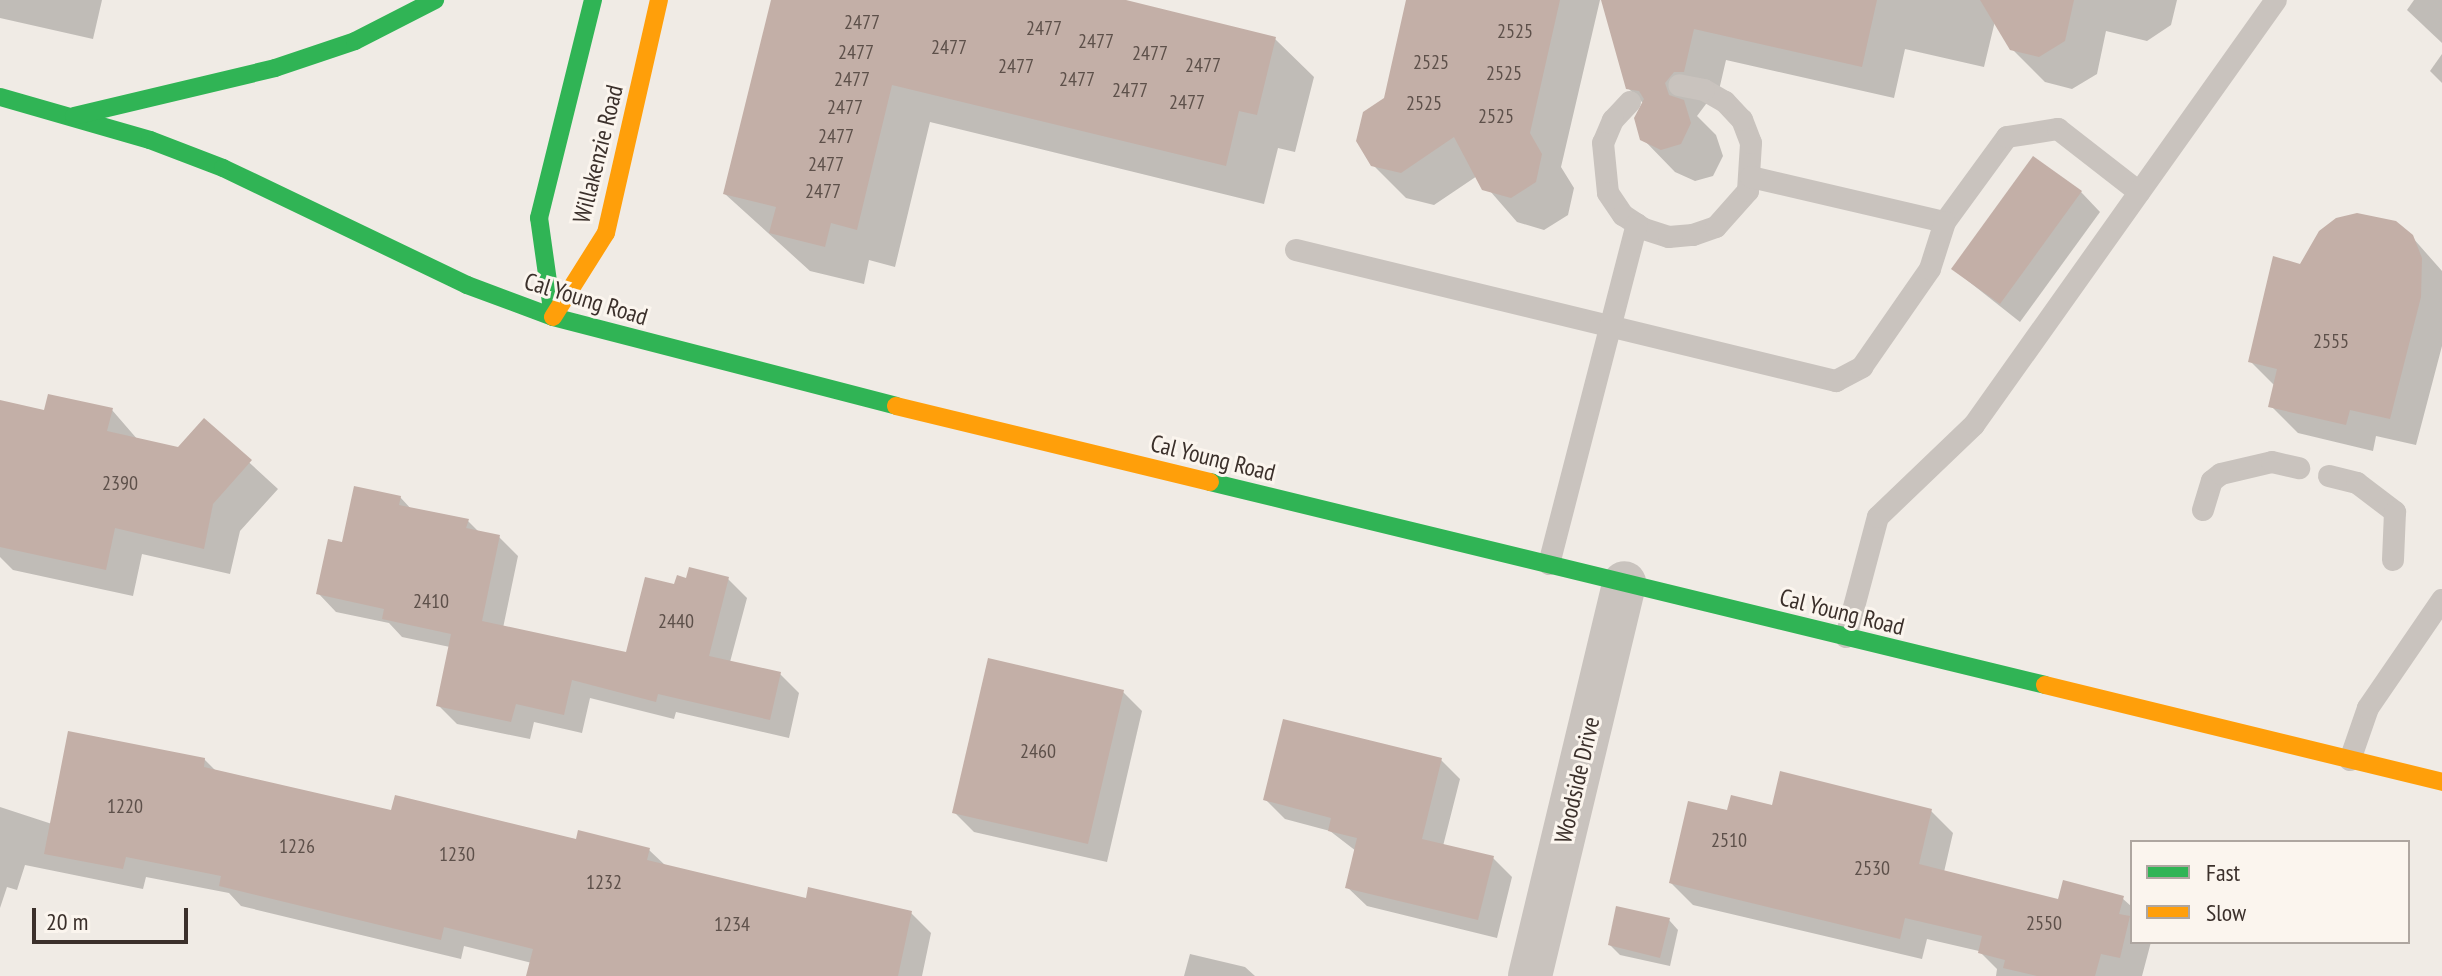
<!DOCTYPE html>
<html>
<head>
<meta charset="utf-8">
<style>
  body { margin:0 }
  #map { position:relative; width:2442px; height:976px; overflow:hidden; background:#f0ebe5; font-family:"PT Sans Narrow",sans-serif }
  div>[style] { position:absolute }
  .shadow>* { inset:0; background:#0003 }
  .building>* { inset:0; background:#c3afa7 }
  .lane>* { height:22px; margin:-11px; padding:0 11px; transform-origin:11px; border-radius:11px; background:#c9c3be }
  .street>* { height:44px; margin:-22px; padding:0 22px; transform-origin:22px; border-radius:22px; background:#c9c3be }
  .fast>* { height:18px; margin:-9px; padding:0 9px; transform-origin:9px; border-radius:9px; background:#30b455 }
  .slow>* { height:18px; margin:-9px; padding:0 9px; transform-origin:9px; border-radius:9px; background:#ff9f0a }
  span { translate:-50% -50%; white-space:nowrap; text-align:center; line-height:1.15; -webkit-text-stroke:6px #fbf5ee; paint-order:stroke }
  .number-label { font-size:20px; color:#5d504a }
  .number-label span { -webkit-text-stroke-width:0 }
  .street-label { font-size:24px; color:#3b302b }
  .legend { position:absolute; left:2130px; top:840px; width:280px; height:104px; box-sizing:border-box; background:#fbf5ee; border:2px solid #aea6a0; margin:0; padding:10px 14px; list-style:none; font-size:24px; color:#3b302b }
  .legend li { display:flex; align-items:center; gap:16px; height:40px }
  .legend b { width:40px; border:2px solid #aea6a0 }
  .scale { position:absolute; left:32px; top:908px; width:156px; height:36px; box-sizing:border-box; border:4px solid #3b302b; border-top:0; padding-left:10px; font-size:24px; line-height:28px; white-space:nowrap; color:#3b302b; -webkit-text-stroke:6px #fbf5ee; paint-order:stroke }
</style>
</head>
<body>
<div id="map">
  <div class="shadow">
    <div style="clip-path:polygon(0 0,102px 0,93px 39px,0 18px)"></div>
    <div style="clip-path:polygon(773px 0,1118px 0,1275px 39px,1314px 77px,1295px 152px,1278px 148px,1264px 204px,930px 122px,895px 267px,869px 260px,864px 284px,810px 271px,725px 194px)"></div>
    <div style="clip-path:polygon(1408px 0,1600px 0,1561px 167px,1574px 188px,1568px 215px,1544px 230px,1517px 222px,1477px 176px,1434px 205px,1406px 198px,1373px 165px)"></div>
    <div style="clip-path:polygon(1603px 0,2177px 0,2171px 25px,2147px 41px,2106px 31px,2097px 74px,2072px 89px,2045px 82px,2012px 49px,1995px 21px,1984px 67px,1905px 49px,1894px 98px,1726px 60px,1716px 103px,1706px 104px,1697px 116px,1716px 135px,1723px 156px,1713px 176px,1695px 181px,1675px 172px,1642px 138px,1643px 103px,1628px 88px)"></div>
    <div style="clip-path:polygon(2414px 0,2442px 0,2442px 43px,2407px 10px)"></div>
    <div style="clip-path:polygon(2442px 54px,2442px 83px,2430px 71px)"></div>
    <div style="clip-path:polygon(2081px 192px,2100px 212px,2020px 322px,1953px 269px)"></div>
    <div style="clip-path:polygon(2412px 237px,2442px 271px,2442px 346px,2416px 445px,2376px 436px,2373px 451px,2298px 433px,2271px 406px,2275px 386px,2250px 361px,2301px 266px)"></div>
    <div style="clip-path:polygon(0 402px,46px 413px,112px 410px,138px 440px,179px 449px,204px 421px,278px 489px,240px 531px,230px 574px,142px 554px,133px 596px,13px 570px,0 557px)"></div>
    <div style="clip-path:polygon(400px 497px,412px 510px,468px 521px,480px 533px,499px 537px,518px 556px,503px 628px,627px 655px,676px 587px,728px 579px,747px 598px,730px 662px,780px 674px,799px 693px,789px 738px,676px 712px,674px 719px,590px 698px,582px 733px,534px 722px,530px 739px,457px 724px,438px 705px,450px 647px,402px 637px,389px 623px,336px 612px,318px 593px,343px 545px)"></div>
    <div style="clip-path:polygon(1123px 692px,1142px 711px,1107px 862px,974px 832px,954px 812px)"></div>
    <div style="clip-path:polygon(204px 759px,217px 772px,393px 813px,649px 850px,666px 866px,807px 901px,911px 913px,931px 933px,922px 976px,528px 976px,532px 963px,464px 946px,461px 959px,241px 906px,229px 893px,146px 877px,143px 889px,25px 865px,17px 890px,7px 887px,0 908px,0 807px,52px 824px)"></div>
    <div style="clip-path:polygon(1441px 760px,1460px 779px,1443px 846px,1493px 858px,1512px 877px,1497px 938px,1367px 906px,1347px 887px,1356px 851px,1330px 831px,1285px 819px,1266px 800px)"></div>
    <div style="clip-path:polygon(1773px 807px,1931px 811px,1953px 833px,1944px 872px,2060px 901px,2122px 898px,2132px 907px,2132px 942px,2151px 942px,2142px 976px,1996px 976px,1997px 969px,1979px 951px,1927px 939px,1922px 959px,1693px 905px,1671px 883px,1729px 812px)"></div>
    <div style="clip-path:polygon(1669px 920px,1678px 930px,1670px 966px,1620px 955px,1610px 945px)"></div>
    <div style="clip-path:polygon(1190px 954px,1245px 967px,1255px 976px,1184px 976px)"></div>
  </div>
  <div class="building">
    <div style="clip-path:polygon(771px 0,1126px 0,1276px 37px,1257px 115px,1239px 111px,1226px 166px,892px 85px,857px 230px,831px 223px,825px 247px,769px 233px,776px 207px,723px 194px)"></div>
    <div style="clip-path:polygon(1406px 0,1560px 0,1530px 133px,1542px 154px,1536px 182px,1511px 198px,1482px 190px,1454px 137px,1401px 173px,1371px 166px,1356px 141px,1363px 112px,1384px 98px)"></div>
    <div style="clip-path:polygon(1601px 0,1877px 0,1862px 67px,1694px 29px,1684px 72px,1674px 72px,1665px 83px,1669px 95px,1684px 100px,1691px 123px,1681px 144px,1661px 150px,1640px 140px,1634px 118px,1644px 99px,1639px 91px,1626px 89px)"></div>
    <div style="clip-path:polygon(1980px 0,2074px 0,2065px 41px,2039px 57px,2010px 50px)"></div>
    <div style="clip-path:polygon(2033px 156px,2082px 191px,2000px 304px,1951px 269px)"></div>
    <div style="clip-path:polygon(2357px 213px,2396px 221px,2413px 235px,2422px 258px,2421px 297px,2390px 419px,2350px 410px,2346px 425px,2268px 407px,2277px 369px,2248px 362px,2273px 256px,2300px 264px,2319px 231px,2336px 218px)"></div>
    <div style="clip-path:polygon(48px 394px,113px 408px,107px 431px,178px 447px,204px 418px,252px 460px,213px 504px,204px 549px,115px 528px,106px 570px,0 547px,0 400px,44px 410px)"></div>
    <div style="clip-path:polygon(354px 486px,401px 496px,399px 505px,469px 519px,466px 528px,500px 535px,482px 621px,626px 652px,645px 577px,674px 584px,677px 575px,686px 578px,689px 567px,729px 577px,709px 656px,781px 672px,770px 720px,658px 694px,656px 702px,572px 680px,564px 715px,516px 704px,511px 722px,436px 706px,451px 634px,382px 619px,384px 609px,316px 594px,328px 539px,342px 542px)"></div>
    <div style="clip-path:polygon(988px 658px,1124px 690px,1088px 844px,952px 813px)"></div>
    <div style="clip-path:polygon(1283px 719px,1442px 758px,1422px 839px,1494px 856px,1478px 920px,1345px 888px,1357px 838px,1328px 831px,1331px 818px,1263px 800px)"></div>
    <div style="clip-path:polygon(68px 731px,205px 758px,204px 767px,391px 810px,395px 795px,576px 839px,578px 830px,650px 848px,647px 860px,806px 898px,808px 887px,912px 911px,898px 976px,526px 976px,533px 949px,444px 927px,441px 940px,219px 886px,221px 876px,126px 857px,123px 869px,44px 854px)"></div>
    <div style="clip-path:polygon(1780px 771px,1932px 809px,1919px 864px,2058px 899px,2063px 880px,2124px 896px,2119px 914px,2130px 916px,2120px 958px,2101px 954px,2095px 976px,2037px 976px,2003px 968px,2005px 960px,1978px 953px,1982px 936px,1905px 918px,1900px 939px,1669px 883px,1688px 801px,1727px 810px,1731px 795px,1772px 805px)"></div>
    <div style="clip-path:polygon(1616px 906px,1670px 918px,1660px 958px,1608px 945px)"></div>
  </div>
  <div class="lane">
    <div style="left:1630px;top:102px;width:25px;rotate:133deg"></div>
    <div style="left:1613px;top:120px;width:25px;rotate:113deg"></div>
    <div style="left:1603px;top:143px;width:50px;rotate:84.3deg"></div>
    <div style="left:1608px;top:193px;width:27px;rotate:56deg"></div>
    <div style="left:1623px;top:215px;width:25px;rotate:34deg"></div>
    <div style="left:1644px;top:229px;width:26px;rotate:18deg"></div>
    <div style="left:1669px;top:237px;width:24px;rotate:-5deg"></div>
    <div style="left:1693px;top:235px;width:24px;rotate:-19deg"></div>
    <div style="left:1716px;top:227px;width:48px;rotate:-48.4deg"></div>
    <div style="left:1748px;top:191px;width:48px;rotate:-86.4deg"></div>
    <div style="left:1751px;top:143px;width:25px;rotate:-111deg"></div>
    <div style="left:1742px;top:120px;width:25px;rotate:-133deg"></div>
    <div style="left:1725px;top:102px;width:24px;rotate:-150deg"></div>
    <div style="left:1704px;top:90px;width:25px;rotate:-169deg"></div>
    <div style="left:1751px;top:177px;width:199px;rotate:13.1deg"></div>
    <div style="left:1945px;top:222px;width:105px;rotate:-53.9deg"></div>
    <div style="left:2007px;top:137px;width:52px;rotate:-8.9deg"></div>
    <div style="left:2058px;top:129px;width:103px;rotate:37.9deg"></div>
    <div style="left:1296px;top:250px;width:556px;rotate:13.64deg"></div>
    <div style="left:1836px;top:381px;width:30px;rotate:-28deg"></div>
    <div style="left:1862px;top:367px;width:119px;rotate:-55.2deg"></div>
    <div style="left:1930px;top:269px;width:49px;rotate:-72.3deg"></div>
    <div style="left:2329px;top:476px;width:29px;rotate:14deg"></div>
    <div style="left:2357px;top:483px;width:48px;rotate:37.3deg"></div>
    <div style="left:2395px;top:512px;width:48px;rotate:92.4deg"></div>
    <div style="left:2203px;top:510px;width:30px;rotate:-73deg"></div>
    <div style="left:2212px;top:481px;width:11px;rotate:-38deg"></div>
    <div style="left:2221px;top:474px;width:52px;rotate:-13.2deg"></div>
    <div style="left:2272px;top:462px;width:28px;rotate:13deg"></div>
    <div style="left:1549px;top:564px;width:351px;rotate:-75.5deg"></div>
    <div style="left:1846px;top:637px;width:124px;rotate:-75.1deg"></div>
    <div style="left:1878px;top:517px;width:133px;rotate:-43.8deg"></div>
    <div style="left:1974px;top:425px;width:521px;rotate:-54.6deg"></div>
    <div style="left:2350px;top:760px;width:55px;rotate:-70.9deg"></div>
    <div style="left:2368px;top:708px;width:131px;rotate:-55.6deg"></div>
  </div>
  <div class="street">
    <div style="left:1530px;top:976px;width:404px;rotate:-76.5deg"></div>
  </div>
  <div class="fast">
    <div style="left:0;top:97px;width:156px;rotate:16deg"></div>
    <div style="left:150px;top:140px;width:78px;rotate:21deg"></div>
    <div style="left:223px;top:168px;width:271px;rotate:25.6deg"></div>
    <div style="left:467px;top:285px;width:92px;rotate:20.4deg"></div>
    <div style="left:553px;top:317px;width:354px;rotate:14.5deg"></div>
    <div style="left:74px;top:116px;width:207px;rotate:-13.4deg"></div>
    <div style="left:275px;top:68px;width:84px;rotate:-18.6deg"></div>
    <div style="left:355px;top:41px;width:90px;rotate:-27.1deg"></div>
    <div style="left:553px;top:317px;width:100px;rotate:-98deg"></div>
    <div style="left:539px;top:218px;width:225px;rotate:-76.1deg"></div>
    <div style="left:1210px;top:482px;width:859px;rotate:13.66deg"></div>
  </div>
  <div class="slow">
    <div style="left:553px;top:317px;width:99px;rotate:-57.8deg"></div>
    <div style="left:606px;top:233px;width:239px;rotate:-77.2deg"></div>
    <div style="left:896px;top:406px;width:323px;rotate:13.6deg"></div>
    <div style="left:2045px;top:685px;width:409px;rotate:13.7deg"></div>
  </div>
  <div class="number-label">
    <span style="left:862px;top:22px">2477</span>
    <span style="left:1044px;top:28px">2477</span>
    <span style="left:1515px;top:31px">2525</span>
    <span style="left:1096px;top:41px">2477</span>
    <span style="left:949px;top:47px">2477</span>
    <span style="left:856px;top:52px">2477</span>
    <span style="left:1150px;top:53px">2477</span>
    <span style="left:1431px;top:62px">2525</span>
    <span style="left:1203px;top:65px">2477</span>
    <span style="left:1016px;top:66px">2477</span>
    <span style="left:1504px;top:73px">2525</span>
    <span style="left:852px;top:79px">2477</span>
    <span style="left:1077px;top:79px">2477</span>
    <span style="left:1130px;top:90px">2477</span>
    <span style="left:1187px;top:102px">2477</span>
    <span style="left:1424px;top:103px">2525</span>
    <span style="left:845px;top:107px">2477</span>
    <span style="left:1496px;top:116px">2525</span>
    <span style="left:836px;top:136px">2477</span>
    <span style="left:826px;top:164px">2477</span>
    <span style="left:823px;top:191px">2477</span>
    <span style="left:2331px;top:341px">2555</span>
    <span style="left:120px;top:483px">2390</span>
    <span style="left:431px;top:601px">2410</span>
    <span style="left:676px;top:621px">2440</span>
    <span style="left:1038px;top:751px">2460</span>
    <span style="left:125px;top:806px">1220</span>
    <span style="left:1729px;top:840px">2510</span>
    <span style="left:297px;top:846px">1226</span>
    <span style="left:457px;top:854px">1230</span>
    <span style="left:1872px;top:868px">2530</span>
    <span style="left:604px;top:882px">1232</span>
    <span style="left:2044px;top:923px">2550</span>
    <span style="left:732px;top:924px">1234</span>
  </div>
  <div class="street-label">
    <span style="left:598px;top:154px;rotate:-76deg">Willakenzie Road</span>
    <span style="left:586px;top:299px;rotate:17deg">Cal Young Road</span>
    <span style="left:1213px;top:458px;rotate:14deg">Cal Young Road</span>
    <span style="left:1842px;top:612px;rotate:14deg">Cal Young Road</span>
    <span style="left:1577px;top:780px;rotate:-77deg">Woodside Drive</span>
  </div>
  <ul class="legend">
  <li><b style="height:10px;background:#30b455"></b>Fast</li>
  <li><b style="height:10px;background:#ff9f0a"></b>Slow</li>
  </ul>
  <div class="scale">20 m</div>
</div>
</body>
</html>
